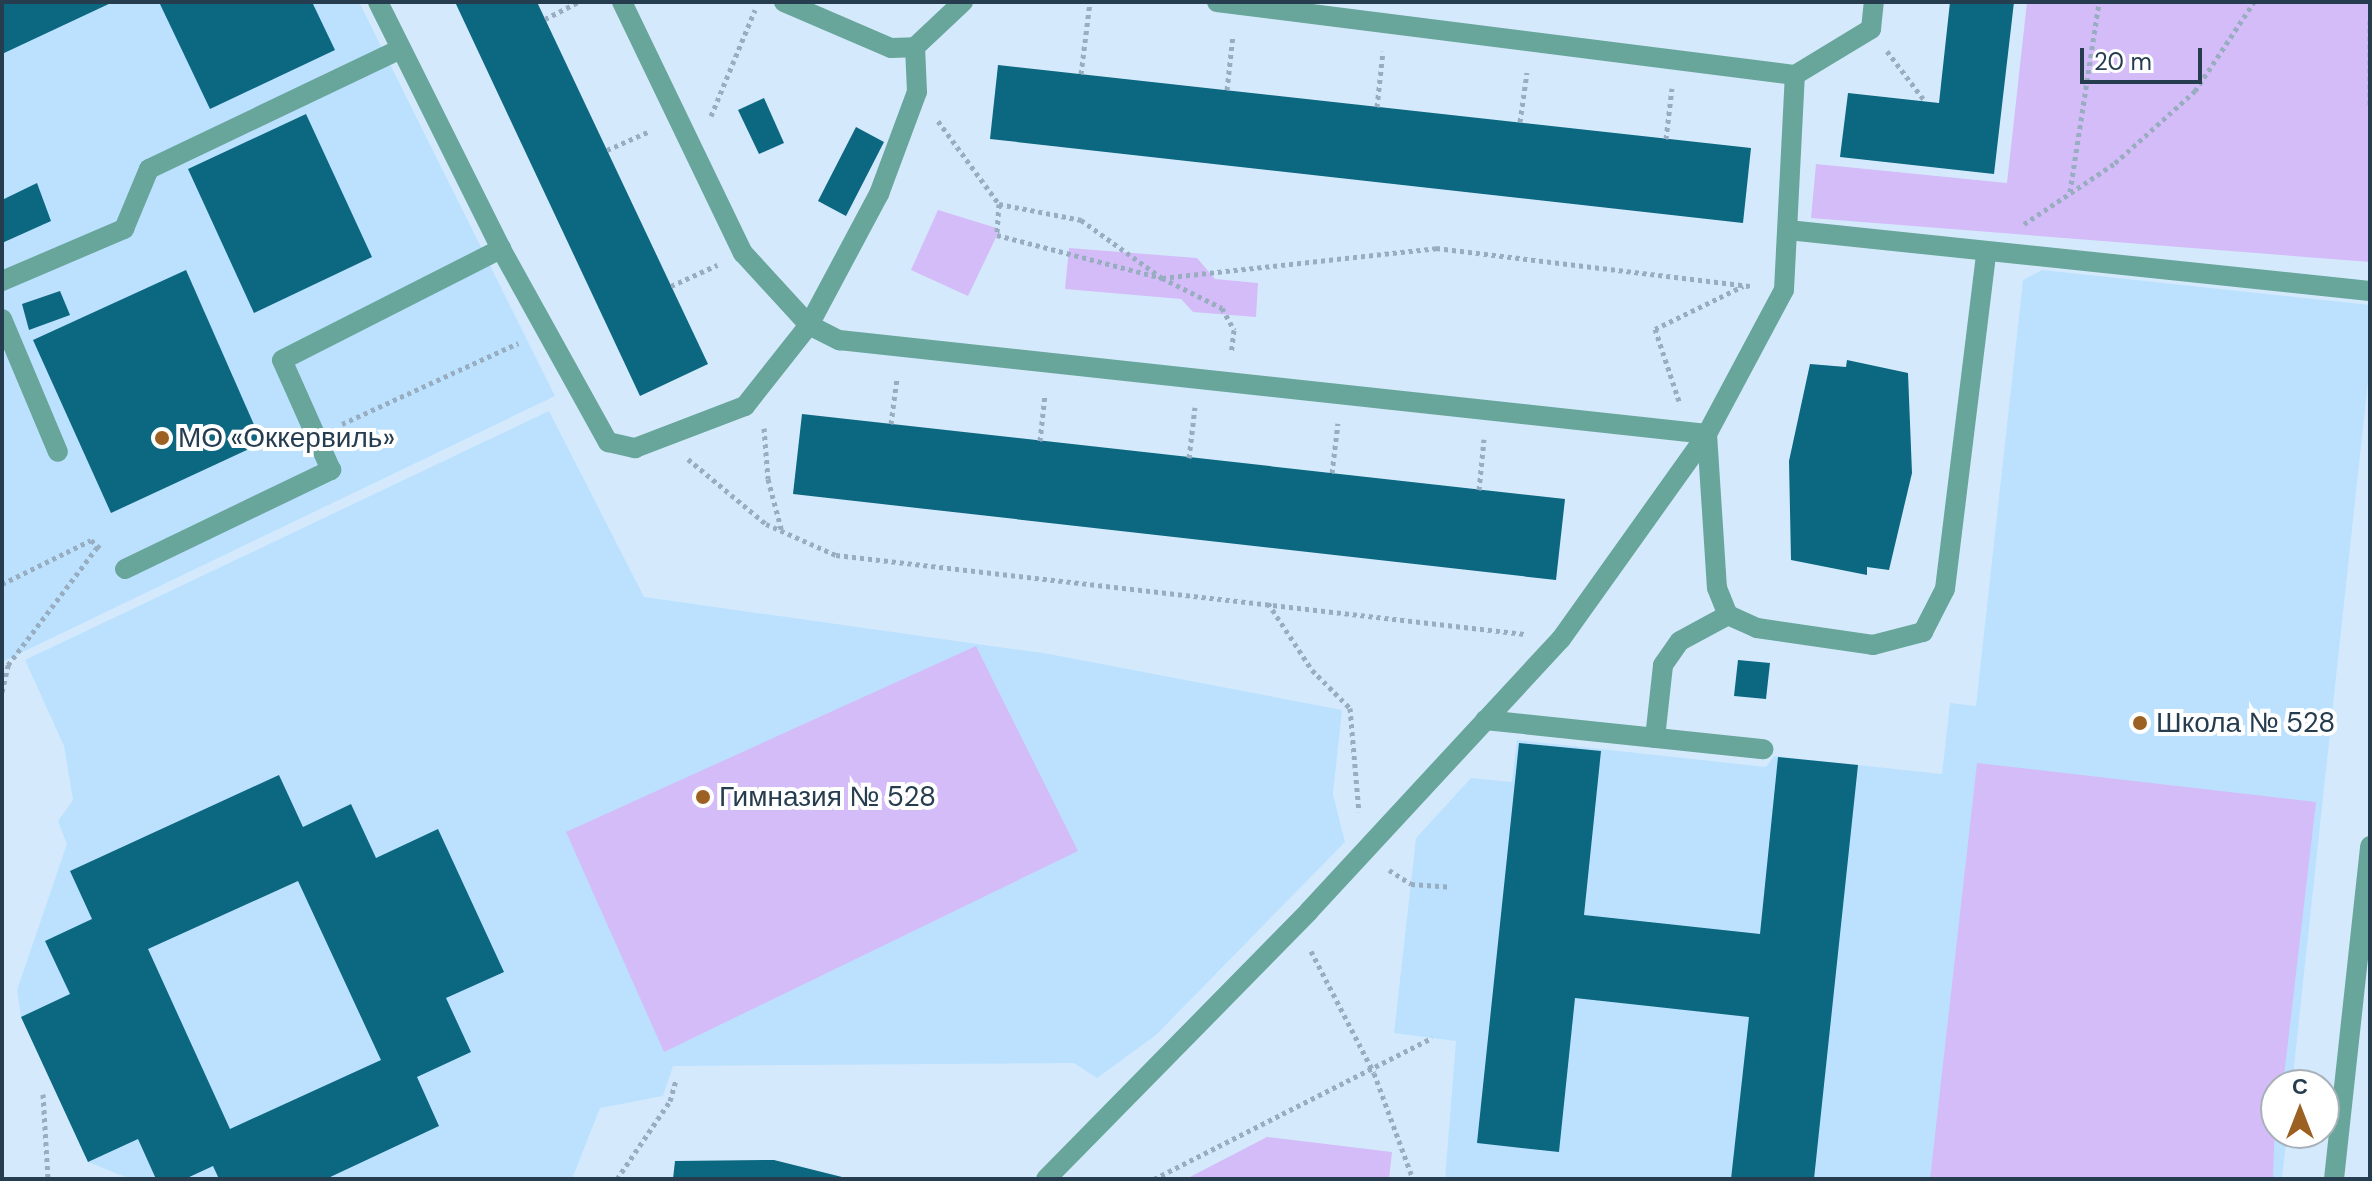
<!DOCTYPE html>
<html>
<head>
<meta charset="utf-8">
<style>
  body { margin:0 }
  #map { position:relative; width:2372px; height:1181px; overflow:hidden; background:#d4eafc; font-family:"DM Sans",sans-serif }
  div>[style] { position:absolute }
  .built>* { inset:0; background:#bbe1ff }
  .green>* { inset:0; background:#d4bcf9 }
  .building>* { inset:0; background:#0c6780 }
  .path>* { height:5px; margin-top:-2.5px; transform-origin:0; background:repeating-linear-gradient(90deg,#98aec0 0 4px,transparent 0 8px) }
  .minor>* { height:20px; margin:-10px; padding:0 10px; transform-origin:10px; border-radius:10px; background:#68a59b }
  .dots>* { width:22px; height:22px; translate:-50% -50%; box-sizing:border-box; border:4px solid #fff; border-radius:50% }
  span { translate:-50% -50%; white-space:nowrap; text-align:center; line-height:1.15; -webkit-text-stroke:8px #fff; paint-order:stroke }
  .poi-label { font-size:28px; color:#263d4f }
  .left { translate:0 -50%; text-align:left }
  .frame { position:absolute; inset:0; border:4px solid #263d4f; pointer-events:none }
  .north { position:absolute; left:2260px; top:1069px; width:80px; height:80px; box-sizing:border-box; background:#fff; border:2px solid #a8b1b9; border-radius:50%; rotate:0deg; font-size:22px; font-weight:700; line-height:32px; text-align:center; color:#263d4f }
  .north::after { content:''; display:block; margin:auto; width:28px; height:36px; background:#9c6022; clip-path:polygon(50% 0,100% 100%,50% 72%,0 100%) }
  .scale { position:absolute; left:2080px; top:48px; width:122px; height:36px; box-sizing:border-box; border:4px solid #263d4f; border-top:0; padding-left:10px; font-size:24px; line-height:28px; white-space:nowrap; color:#263d4f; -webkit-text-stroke:6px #fff; paint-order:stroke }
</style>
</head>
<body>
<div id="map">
  <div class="built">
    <div style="clip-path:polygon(2px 2px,359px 2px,555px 396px,2px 662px)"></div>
    <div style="clip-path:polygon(2042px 270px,2370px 305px,2370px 363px,2292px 1085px,2276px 1085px,2276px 1133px,2287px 1133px,2282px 1179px,1445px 1179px,1456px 1041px,1394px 1033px,1416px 838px,1471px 778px,1512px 782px,1517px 740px,1766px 767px,1774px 756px,1942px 774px,1950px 703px,1976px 706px,2023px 280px)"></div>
    <div style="clip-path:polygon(549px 411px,644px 597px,1049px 654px,1342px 710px,1333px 794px,1345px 842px,1156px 1035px,1097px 1078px,1074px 1063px,673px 1066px,663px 1096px,600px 1108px,572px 1179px,130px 1179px,88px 1162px,21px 1017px,17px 990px,67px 844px,58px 821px,73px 800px,64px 746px,25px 660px)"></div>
  </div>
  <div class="green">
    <div style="clip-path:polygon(2027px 2px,2370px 2px,2370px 262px,1811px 218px,1816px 164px,2007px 183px)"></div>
    <div style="clip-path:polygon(938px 210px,1000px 229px,968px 296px,911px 270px)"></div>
    <div style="clip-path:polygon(1069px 248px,1197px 258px,1215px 279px,1258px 283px,1256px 317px,1193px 312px,1181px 299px,1065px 289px)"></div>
    <div style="clip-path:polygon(976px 646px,1078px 851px,664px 1052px,566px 832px)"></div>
    <div style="clip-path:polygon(1977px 763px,2316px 802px,2283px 1085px,2276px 1085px,2273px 1179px,1930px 1179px)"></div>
    <div style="clip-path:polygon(1267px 1137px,1392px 1152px,1389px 1179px,1186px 1179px)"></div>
  </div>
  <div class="building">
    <div style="clip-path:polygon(2px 2px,113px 2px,2px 54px)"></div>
    <div style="clip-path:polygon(159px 2px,312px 2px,335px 50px,210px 109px)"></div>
    <div style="clip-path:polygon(455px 2px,537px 2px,708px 364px,640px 396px)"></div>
    <div style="clip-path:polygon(1950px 2px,2014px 2px,1994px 174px,1840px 157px,1848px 93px,1939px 103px)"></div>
    <div style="clip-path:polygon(998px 65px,1751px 148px,1743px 223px,990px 139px)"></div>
    <div style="clip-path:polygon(764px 98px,784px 143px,759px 154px,738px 110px)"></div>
    <div style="clip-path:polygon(306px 114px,372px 257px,254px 313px,188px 169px)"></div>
    <div style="clip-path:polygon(856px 127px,884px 142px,846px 216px,818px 201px)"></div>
    <div style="clip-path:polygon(37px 183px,51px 221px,2px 243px,2px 200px)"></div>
    <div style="clip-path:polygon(186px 270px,262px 443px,111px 513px,33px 340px)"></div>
    <div style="clip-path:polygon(60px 291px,70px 315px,29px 330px,22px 304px)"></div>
    <div style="clip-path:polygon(1847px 360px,1908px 373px,1912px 473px,1889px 570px,1867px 567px,1867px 575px,1791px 560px,1789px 461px,1810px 364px,1846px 367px)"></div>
    <div style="clip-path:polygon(802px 414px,1565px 499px,1556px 580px,793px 494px)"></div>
    <div style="clip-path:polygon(1738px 660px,1770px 663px,1766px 699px,1734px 696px)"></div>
    <div style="clip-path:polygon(1519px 743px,1601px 751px,1584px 915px,1760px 934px,1778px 757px,1858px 765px,1814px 1179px,1731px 1179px,1749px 1017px,1575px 998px,1559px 1152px,1477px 1143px)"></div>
    <div style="clip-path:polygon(evenodd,279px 775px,303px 827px,351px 804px,376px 858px,438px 829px,504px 972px,446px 998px,471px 1052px,417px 1077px,439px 1126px,326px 1179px,219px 1179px,213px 1166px,185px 1179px,156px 1179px,138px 1139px,88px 1162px,21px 1017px,70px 994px,45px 941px,92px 919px,70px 871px,279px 775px,298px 881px,381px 1060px,230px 1129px,148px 949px,298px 881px)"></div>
    <div style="clip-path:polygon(774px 1160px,850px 1179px,673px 1179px,675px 1161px)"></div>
  </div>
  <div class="path">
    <div style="left:545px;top:19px;width:38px;rotate:-27deg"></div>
    <div style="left:2370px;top:21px;width:85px;rotate:90deg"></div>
    <div style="left:1887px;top:51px;width:63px;rotate:52.8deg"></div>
    <div style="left:1081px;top:74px;width:73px;rotate:-82.9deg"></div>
    <div style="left:1227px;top:90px;width:55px;rotate:-83.8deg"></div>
    <div style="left:1377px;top:107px;width:56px;rotate:-83.9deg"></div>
    <div style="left:711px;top:116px;width:115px;rotate:-67.5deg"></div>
    <div style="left:938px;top:121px;width:103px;rotate:53.7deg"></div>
    <div style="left:999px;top:204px;width:84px;rotate:11deg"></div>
    <div style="left:1081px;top:220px;width:100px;rotate:35.6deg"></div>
    <div style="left:1162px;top:278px;width:67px;rotate:26.6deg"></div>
    <div style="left:1222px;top:308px;width:25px;rotate:61deg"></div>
    <div style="left:1234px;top:330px;width:23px;rotate:97deg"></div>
    <div style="left:1520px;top:122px;width:50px;rotate:-82deg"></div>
    <div style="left:1666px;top:139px;width:51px;rotate:-83.3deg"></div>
    <div style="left:607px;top:150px;width:47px;rotate:-23.8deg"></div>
    <div style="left:2070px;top:192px;width:192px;rotate:-81.3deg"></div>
    <div style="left:999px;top:204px;width:31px;rotate:94deg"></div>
    <div style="left:997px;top:235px;width:171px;rotate:14.6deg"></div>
    <div style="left:1162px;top:278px;width:276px;rotate:-6.2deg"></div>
    <div style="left:1436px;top:248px;width:318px;rotate:6.9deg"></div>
    <div style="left:2024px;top:224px;width:110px;rotate:-33.8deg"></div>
    <div style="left:2115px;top:163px;width:108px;rotate:-42deg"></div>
    <div style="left:2195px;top:91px;width:107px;rotate:-56.5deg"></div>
    <div style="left:671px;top:286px;width:51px;rotate:-24.5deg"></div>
    <div style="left:1679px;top:401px;width:76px;rotate:-108.4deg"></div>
    <div style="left:1655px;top:329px;width:98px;rotate:-26deg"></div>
    <div style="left:342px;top:424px;width:194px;rotate:-24.7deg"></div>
    <div style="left:891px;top:424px;width:46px;rotate:-82.6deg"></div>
    <div style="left:764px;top:428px;width:51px;rotate:85.5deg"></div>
    <div style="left:768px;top:479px;width:55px;rotate:75.2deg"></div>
    <div style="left:1040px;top:441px;width:47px;rotate:-83.9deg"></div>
    <div style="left:1189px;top:458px;width:51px;rotate:-83.3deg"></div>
    <div style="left:688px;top:459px;width:102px;rotate:39.8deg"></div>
    <div style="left:766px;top:524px;width:77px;rotate:23.9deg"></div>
    <div style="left:836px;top:555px;width:693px;rotate:6.55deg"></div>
    <div style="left:1332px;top:473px;width:50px;rotate:-83.2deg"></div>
    <div style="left:1479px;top:490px;width:51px;rotate:-84.4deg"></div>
    <div style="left:2px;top:584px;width:99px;rotate:-26.3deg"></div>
    <div style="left:91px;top:540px;width:12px;rotate:42deg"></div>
    <div style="left:1268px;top:603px;width:80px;rotate:56.7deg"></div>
    <div style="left:1312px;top:670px;width:54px;rotate:45deg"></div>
    <div style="left:1350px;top:708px;width:104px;rotate:85.1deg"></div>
    <div style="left:2px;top:692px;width:28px;rotate:-77deg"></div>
    <div style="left:8px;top:665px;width:149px;rotate:-52.9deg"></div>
    <div style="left:1389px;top:870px;width:26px;rotate:32deg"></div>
    <div style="left:1411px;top:884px;width:39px;rotate:4deg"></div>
    <div style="left:1311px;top:951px;width:137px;rotate:62.7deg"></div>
    <div style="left:1374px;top:1073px;width:113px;rotate:69.8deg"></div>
    <div style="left:43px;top:1094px;width:85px;rotate:86.6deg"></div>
    <div style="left:617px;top:1179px;width:94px;rotate:-55.8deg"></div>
    <div style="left:670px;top:1101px;width:22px;rotate:-74deg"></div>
    <div style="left:1154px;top:1179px;width:312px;rotate:-26.9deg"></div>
  </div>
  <div class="minor">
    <div style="left:378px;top:2px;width:276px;rotate:63.5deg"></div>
    <div style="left:501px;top:249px;width:221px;rotate:61deg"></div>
    <div style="left:608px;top:442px;width:28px;rotate:13deg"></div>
    <div style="left:635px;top:448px;width:118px;rotate:-20.9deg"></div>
    <div style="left:745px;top:406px;width:103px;rotate:-51.7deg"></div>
    <div style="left:809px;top:325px;width:34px;rotate:27deg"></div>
    <div style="left:839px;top:340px;width:873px;rotate:6.18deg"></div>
    <div style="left:1707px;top:434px;width:154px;rotate:86.3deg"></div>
    <div style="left:1717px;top:588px;width:29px;rotate:68deg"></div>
    <div style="left:1728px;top:615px;width:32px;rotate:24deg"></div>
    <div style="left:1757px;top:628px;width:117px;rotate:8.3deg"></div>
    <div style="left:1873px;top:645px;width:52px;rotate:-14.6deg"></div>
    <div style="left:1923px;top:632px;width:48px;rotate:-62.9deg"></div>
    <div style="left:1945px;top:589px;width:337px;rotate:-83deg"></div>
    <div style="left:622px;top:2px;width:279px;rotate:64.3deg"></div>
    <div style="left:743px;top:253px;width:98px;rotate:47.5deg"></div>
    <div style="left:809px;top:325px;width:149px;rotate:-61.9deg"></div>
    <div style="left:879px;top:194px;width:109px;rotate:-69.6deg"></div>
    <div style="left:917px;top:92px;width:45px;rotate:-92.5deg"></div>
    <div style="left:784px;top:2px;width:116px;rotate:23.3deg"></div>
    <div style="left:891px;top:48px;width:24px;rotate:-2deg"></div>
    <div style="left:915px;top:47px;width:66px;rotate:-43.2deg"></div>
    <div style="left:1217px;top:2px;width:583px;rotate:7.2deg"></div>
    <div style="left:1795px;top:75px;width:89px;rotate:-31.2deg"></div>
    <div style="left:1871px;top:29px;width:27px;rotate:-84deg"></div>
    <div style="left:1788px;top:230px;width:585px;rotate:5.98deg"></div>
    <div style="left:2px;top:281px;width:133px;rotate:-23.1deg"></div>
    <div style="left:124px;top:229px;width:65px;rotate:-67.4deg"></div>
    <div style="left:149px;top:169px;width:279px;rotate:-25.5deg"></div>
    <div style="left:2px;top:319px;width:144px;rotate:67.2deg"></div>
    <div style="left:125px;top:569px;width:229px;rotate:-25.7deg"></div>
    <div style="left:331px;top:470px;width:120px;rotate:-114deg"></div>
    <div style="left:282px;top:360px;width:246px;rotate:-26.9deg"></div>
    <div style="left:1485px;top:720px;width:280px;rotate:6deg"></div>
    <div style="left:1655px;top:738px;width:73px;rotate:-83.7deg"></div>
    <div style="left:1663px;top:665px;width:29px;rotate:-55deg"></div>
    <div style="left:1680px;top:641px;width:55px;rotate:-28.4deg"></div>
    <div style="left:1046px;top:1179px;width:375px;rotate:-45.5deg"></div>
    <div style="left:1309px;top:911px;width:371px;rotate:-47.2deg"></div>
    <div style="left:1561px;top:639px;width:252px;rotate:-54.5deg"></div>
    <div style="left:1707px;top:434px;width:163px;rotate:-61.9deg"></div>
    <div style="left:1784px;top:290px;width:215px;rotate:-87.1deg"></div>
    <div style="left:2334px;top:1179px;width:335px;rotate:-83.8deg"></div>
  </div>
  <div class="dots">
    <div style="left:162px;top:438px;background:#9c6022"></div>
    <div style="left:2140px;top:723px;background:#9c6022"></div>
    <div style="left:703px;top:797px;background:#9c6022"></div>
  </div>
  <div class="poi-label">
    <span class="left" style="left:178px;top:438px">МО «Оккервиль»</span>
    <span class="left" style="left:2156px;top:723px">Школа № 528</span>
    <span class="left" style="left:719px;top:797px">Гимназия № 528</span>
  </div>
  <div class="frame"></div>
  <div class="north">С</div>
  <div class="scale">20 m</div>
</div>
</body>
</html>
